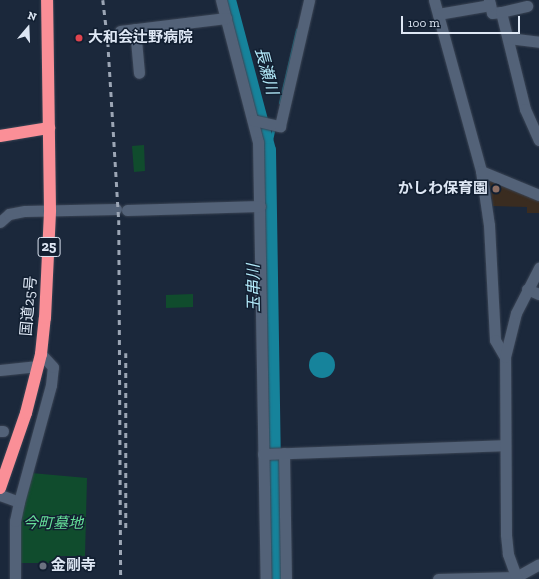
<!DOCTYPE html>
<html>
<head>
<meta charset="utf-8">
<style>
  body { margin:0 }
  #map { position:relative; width:539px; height:579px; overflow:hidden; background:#1b283b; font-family:"Zilla Slab","Noto Sans JP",serif }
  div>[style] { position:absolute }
  .education>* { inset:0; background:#3a2c20 }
  .green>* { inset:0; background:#104c2d }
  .water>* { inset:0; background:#16839b }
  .round { border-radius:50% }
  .stream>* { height:2.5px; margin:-1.25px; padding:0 1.25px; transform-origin:1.25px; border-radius:1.25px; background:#16839b }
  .river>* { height:14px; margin:-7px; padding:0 7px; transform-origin:7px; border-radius:7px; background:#16839b }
  .roads { filter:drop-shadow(0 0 1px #3a4454) drop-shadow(0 0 1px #3a4454) }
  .minor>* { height:11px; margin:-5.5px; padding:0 5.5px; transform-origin:5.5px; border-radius:5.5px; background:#536278 }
  .highway>* { height:12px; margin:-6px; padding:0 6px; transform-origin:6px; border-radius:6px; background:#fa8f97 }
  .rail>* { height:2.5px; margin-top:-1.25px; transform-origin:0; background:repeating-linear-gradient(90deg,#9ca6b5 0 5px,transparent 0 10px) }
  .dots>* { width:11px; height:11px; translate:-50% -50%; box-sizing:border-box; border:2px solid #121f31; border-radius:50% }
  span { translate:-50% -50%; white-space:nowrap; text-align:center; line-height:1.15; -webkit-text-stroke:3px #121f31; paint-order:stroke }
  .shield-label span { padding:1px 3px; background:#121f31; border:1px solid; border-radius:3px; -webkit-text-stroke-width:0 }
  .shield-label { font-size:14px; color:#dee7f4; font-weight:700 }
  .poi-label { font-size:15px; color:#dee7f4; font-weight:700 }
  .left { translate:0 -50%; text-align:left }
  .right { translate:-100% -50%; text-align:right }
  .street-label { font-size:15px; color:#dee7f4 }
  .park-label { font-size:15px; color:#66e19a; font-style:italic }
  .water-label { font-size:16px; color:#b4ebfb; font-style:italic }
  .north { position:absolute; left:8px; top:8px; width:40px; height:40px; -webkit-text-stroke:3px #121f31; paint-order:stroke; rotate:19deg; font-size:11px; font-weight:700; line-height:16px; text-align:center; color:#dee7f4 }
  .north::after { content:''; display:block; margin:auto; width:14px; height:18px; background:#dee7f4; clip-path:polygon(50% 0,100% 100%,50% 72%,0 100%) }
  .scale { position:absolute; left:401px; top:16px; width:119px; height:18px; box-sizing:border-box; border:2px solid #dee7f4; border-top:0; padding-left:5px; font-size:12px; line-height:14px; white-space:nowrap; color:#dee7f4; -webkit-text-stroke:3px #121f31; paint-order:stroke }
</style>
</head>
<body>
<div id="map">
  <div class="education">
    <div style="clip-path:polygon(489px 177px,539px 198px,539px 213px,527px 213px,527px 207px,493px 206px)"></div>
  </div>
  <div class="green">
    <div style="clip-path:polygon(144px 145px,145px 171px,134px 172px,132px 146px)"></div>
    <div style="clip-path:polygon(193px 294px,193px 307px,166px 308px,166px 295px)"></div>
    <div style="clip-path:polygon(31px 473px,87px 478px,85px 556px,58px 556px,56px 563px,18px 563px,22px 503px)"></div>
  </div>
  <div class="water">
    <div class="round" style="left:309px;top:352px;width:26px;height:26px"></div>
  </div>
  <div class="stream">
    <div style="left:280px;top:103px;width:75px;rotate:-76.9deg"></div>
    <div style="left:269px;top:150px;width:24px;rotate:-78deg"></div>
  </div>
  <div class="river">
    <div style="left:229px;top:0;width:155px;rotate:75.1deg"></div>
    <div style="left:269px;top:150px;width:429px;rotate:89.1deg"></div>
  </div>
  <div class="roads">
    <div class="minor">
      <div style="left:221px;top:0;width:147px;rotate:75.4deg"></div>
      <div style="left:258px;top:142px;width:437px;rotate:89deg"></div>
      <div style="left:434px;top:0;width:177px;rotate:74.6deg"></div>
      <div style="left:481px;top:171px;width:55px;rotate:81.6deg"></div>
      <div style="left:489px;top:225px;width:115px;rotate:87deg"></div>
      <div style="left:495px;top:340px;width:20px;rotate:60deg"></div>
      <div style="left:489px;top:0;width:13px;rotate:77deg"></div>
      <div style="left:492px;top:13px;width:9px;rotate:-6deg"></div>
      <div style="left:501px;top:12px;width:100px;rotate:76.1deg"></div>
      <div style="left:525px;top:109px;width:34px;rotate:66deg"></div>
      <div style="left:501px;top:12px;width:27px;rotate:-13deg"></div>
      <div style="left:438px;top:14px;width:53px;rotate:-9.8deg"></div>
      <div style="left:135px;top:29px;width:44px;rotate:84.8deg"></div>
      <div style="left:120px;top:31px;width:107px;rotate:-7deg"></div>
      <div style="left:508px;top:38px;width:31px;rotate:7deg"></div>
      <div style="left:253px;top:120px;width:28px;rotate:13deg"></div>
      <div style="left:280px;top:126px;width:129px;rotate:-77deg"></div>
      <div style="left:481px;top:171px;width:63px;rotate:22.5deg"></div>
      <div style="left:127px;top:210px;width:133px;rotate:-1.7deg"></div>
      <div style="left:0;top:222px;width:12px;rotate:-42deg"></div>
      <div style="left:9px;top:214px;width:16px;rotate:-11deg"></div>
      <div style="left:25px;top:211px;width:91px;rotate:-1.3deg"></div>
      <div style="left:527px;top:289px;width:13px;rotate:23deg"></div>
      <div style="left:0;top:370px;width:38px;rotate:-6deg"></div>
      <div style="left:0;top:431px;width:3px"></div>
      <div style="left:284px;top:453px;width:126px;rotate:89.1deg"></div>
      <div style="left:263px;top:454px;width:241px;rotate:-2.1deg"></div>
      <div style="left:0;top:495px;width:20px;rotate:20deg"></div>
      <div style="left:15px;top:579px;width:58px;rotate:-90deg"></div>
      <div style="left:15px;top:521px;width:19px;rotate:-78deg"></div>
      <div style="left:19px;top:502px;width:121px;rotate:-74.7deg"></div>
      <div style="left:51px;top:385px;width:18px;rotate:-84deg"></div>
      <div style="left:53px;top:367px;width:18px;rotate:-133deg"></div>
      <div style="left:438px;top:579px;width:78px;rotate:-1.5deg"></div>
      <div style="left:516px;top:577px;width:26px;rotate:-29deg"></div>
      <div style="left:517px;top:579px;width:27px;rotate:-110deg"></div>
      <div style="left:508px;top:554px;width:20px;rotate:-96deg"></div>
      <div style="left:506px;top:534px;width:177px;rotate:-90.3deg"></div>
      <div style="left:505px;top:357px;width:45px;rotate:-76deg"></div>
      <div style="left:516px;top:313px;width:51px;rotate:-62.9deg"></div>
    </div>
    <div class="highway">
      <div style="left:0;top:136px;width:50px;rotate:-9.3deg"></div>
      <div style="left:0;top:488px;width:79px;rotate:-70.9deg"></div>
      <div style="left:26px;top:413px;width:61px;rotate:-75.7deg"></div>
      <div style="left:41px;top:354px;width:36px;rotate:-84deg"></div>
      <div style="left:45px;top:318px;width:108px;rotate:-87.3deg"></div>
      <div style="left:50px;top:210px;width:210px;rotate:-90.8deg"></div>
    </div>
  </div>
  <div class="rail">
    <div style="left:103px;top:0;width:42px;rotate:83.2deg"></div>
    <div style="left:108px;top:42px;width:178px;rotate:86.5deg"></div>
    <div style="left:119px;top:220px;width:359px;rotate:89.7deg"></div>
    <div style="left:126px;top:353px;width:176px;rotate:90deg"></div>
  </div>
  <div class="dots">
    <div style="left:79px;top:38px;background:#e0444e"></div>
    <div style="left:496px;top:189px;background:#8d6e63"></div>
    <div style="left:43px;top:566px;background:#6b7280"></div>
  </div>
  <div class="shield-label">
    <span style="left:49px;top:247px">25</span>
  </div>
  <div class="poi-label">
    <span class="left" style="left:88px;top:38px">大和会辻野病院</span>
    <span class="right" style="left:488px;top:189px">かしわ保育園</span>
    <span class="left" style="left:51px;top:566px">金剛寺</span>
  </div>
  <div class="street-label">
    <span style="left:29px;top:306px;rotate:-85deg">国道25号</span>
  </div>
  <div class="park-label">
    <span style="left:53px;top:524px">今町墓地</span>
  </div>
  <div class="water-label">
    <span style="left:266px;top:71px;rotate:75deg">長瀬川</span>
    <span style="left:254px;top:288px;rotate:-91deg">玉串川</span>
  </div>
  <div class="north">N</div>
  <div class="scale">100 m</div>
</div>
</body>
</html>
